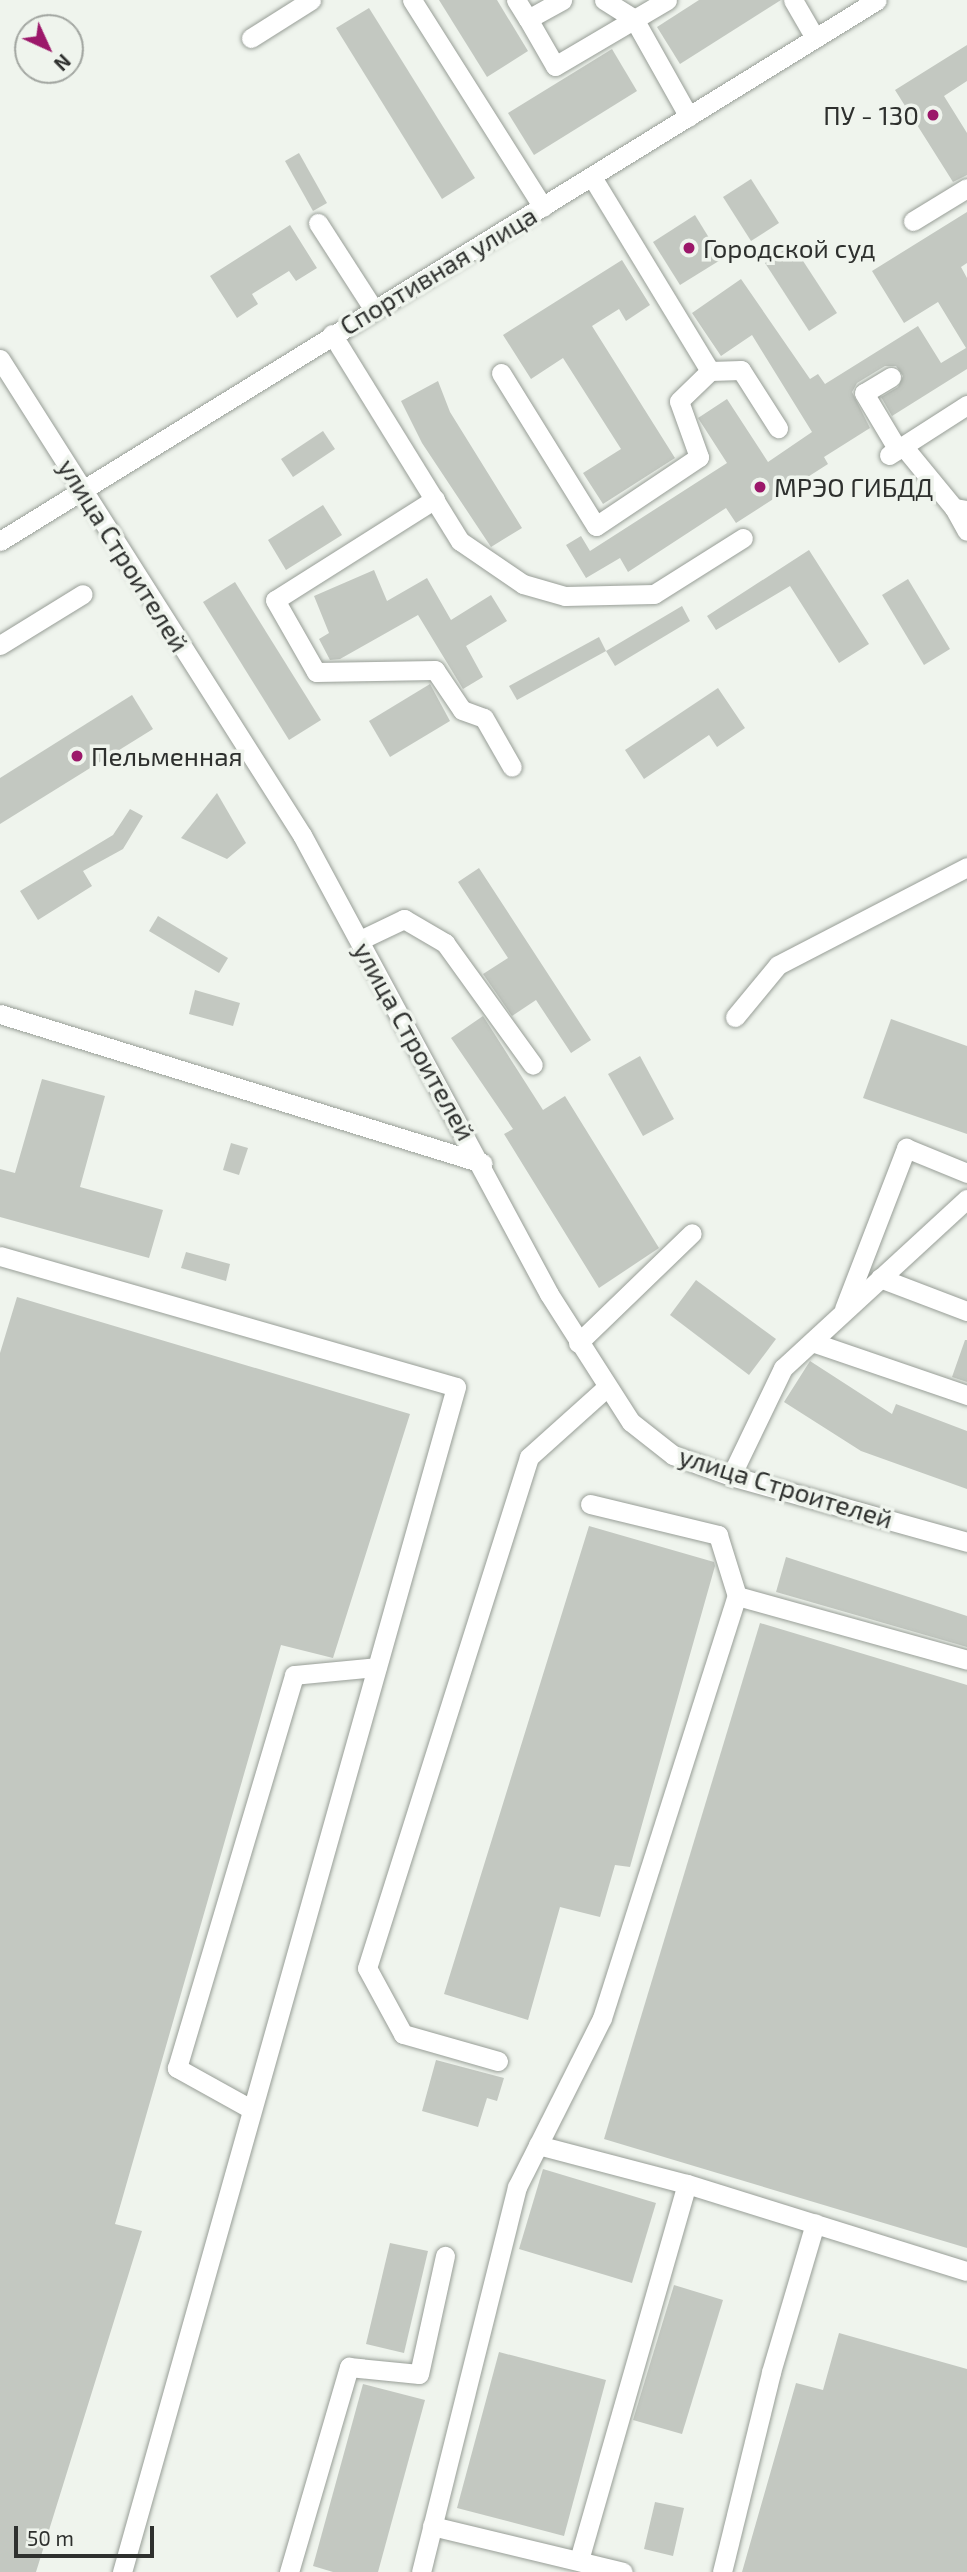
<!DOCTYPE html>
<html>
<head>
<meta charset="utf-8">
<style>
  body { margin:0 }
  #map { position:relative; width:967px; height:2572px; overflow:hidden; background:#eff4ed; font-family:"Exo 2",sans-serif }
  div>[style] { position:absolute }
  .building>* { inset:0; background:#c3c8c1 }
  .roads { filter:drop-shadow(0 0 2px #989e97) drop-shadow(0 0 2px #989e97) }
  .minor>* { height:19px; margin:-9.5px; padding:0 9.5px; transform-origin:9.5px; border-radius:9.5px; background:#fff }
  .dots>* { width:19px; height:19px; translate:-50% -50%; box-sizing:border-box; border:4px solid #eff4ed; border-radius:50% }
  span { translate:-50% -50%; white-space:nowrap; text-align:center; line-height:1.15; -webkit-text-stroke:7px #eff4ed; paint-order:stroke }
  .poi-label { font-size:26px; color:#2e302e }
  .right { translate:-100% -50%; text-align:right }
  .left { translate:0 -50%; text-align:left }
  .street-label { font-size:26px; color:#2e302e }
  .north { position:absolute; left:14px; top:14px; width:70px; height:70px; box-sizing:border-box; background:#eff4ed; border:2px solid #a2a6a1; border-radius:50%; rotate:135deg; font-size:19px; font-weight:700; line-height:28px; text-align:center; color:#2e302e }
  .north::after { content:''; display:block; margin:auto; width:24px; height:32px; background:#9c186a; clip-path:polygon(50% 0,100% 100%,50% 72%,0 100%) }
  .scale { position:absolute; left:14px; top:2526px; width:140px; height:32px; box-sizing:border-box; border:4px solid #2e302e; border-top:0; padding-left:9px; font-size:21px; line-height:24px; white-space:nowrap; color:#2e302e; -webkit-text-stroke:5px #eff4ed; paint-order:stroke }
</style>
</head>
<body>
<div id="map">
  <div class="building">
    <div style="clip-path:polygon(439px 0,497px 0,528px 51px,487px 77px)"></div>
    <div style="clip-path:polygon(699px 0,781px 0,680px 64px,657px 27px)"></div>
    <div style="clip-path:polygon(369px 8px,475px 178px,442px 199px,336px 28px)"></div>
    <div style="clip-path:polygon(967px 45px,967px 81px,944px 96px,967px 133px,967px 175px,953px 182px,895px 90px)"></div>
    <div style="clip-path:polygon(612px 49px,637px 91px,534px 155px,508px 113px)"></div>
    <div style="clip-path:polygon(299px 153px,327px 203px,313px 211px,285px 161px)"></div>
    <div style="clip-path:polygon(751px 179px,779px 223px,751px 241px,723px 197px)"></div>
    <div style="clip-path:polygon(967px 212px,967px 263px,961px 267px,967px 278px,967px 369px,892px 416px,881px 397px,898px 387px,903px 376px,896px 366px,885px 366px,857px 383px,852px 392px,870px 428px,824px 457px,828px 464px,736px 523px,726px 508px,628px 572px,620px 558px,586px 578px,566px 545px,581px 536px,590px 551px,727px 463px,698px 418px,727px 399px,768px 462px,812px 432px,752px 335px,721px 356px,692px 313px,741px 279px,810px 379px,818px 374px,825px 384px,918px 326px,941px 363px,966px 348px,938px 302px,904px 323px,872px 271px)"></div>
    <div style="clip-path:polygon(695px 215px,722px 259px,680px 285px,653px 242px)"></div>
    <div style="clip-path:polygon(290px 225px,317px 268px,296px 281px,289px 271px,252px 294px,258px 304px,237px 318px,210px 276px)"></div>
    <div style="clip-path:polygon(792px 244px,837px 313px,809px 331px,765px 263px)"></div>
    <div style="clip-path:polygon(622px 260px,650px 305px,626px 321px,619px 309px,592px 326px,675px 458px,603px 504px,583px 473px,621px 449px,563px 358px,531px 379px,503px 335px)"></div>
    <div style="clip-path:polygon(438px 381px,450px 412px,522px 528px,491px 547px,422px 443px,401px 401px)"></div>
    <div style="clip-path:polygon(323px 431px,335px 449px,293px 477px,281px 459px)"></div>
    <div style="clip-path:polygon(323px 505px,342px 535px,286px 570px,268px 540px)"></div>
    <div style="clip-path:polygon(809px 550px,869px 644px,839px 663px,790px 586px,716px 630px,707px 616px)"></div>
    <div style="clip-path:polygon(374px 570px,387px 601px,427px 578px,451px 620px,491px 595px,507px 621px,466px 646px,483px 677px,463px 689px,418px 615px,340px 659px,330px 660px,319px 639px,329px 633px,314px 596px)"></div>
    <div style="clip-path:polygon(908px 579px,950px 649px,924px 665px,882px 595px)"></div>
    <div style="clip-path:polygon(235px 582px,321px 720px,289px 740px,203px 602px)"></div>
    <div style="clip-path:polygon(682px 606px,690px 621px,615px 666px,606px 651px)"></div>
    <div style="clip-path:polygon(599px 637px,606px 651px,517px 700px,509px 686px)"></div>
    <div style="clip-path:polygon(430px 684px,450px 721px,390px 757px,369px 721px)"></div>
    <div style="clip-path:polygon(718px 688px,745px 728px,717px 747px,709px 735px,644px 779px,625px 750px)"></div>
    <div style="clip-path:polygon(132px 695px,153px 729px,0 824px,0 778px)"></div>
    <div style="clip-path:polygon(217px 793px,246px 843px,227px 859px,181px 838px)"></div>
    <div style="clip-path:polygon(130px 809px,143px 816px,123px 849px,83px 871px,92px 886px,38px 920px,20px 891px,113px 835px)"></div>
    <div style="clip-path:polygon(479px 868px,591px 1040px,571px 1053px,536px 1000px,512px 1016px,483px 974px,508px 958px,458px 882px)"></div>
    <div style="clip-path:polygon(158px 916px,228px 958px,219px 973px,149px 931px)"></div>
    <div style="clip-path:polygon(195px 990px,240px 1003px,233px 1026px,189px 1014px)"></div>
    <div style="clip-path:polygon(483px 1016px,543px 1110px,565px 1096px,659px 1248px,599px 1288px,504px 1134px,513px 1129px,451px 1038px)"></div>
    <div style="clip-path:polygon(891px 1019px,967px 1046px,967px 1134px,863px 1098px)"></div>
    <div style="clip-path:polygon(640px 1056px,674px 1119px,643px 1136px,608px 1074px)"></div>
    <div style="clip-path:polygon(42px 1079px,105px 1096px,80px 1187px,163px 1210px,149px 1258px,0 1217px,0 1169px,15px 1173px)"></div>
    <div style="clip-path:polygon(231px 1143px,248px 1148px,239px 1175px,223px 1170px)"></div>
    <div style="clip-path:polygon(186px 1252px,230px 1264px,226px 1281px,181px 1268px)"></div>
    <div style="clip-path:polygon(696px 1280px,776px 1339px,749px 1375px,670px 1315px)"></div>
    <div style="clip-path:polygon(17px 1297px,410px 1414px,333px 1658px,281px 1645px,115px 2224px,142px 2231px,36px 2572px,0 2572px,0 1353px)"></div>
    <div style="clip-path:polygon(965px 1340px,967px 1340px,967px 1382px,952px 1377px)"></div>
    <div style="clip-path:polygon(810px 1361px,892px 1414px,896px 1404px,967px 1431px,967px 1489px,861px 1451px,784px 1402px)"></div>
    <div style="clip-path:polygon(589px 1526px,714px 1562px,715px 1566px,630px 1867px,615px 1865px,600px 1917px,560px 1907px,528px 2020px,444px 1994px)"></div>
    <div style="clip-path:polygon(786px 1557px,967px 1616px,967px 1647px,776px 1592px)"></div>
    <div style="clip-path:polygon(760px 1623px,967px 1685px,967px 2248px,604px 2139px)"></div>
    <div style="clip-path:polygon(436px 2060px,504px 2078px,497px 2101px,487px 2098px,478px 2127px,422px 2111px)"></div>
    <div style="clip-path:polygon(543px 2169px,656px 2203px,632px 2283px,519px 2249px)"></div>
    <div style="clip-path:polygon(390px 2243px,428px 2251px,404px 2353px,366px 2344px)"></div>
    <div style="clip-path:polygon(674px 2285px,723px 2300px,682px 2434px,633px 2420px)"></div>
    <div style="clip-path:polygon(839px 2333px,967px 2369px,967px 2572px,742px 2572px,796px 2383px,823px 2390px)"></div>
    <div style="clip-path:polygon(499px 2352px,606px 2380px,564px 2536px,457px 2508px)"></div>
    <div style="clip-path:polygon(363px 2384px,425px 2400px,378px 2572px,333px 2572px,313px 2566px)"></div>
    <div style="clip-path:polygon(655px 2502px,684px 2508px,673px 2556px,644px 2549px)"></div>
  </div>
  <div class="roads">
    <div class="minor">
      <div style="left:412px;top:0;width:245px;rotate:57.7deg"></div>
      <div style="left:516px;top:0;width:22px;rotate:58deg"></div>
      <div style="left:528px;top:19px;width:39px;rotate:-29deg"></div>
      <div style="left:604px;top:0;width:36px;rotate:32deg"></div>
      <div style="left:634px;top:19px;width:112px;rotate:60.7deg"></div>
      <div style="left:793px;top:0;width:44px;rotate:59.9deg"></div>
      <div style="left:528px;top:19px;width:54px;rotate:60.1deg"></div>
      <div style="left:555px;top:66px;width:130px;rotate:-30.5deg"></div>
      <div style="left:251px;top:38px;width:71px;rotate:-32.3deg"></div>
      <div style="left:913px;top:221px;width:63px;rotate:-31.4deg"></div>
      <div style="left:318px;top:223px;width:103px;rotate:57.2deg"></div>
      <div style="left:332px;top:334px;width:243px;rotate:58.3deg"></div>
      <div style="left:460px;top:541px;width:76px;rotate:34.3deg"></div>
      <div style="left:523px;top:584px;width:44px;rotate:15.9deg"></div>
      <div style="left:565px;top:596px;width:89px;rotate:-1.3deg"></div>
      <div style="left:654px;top:594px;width:105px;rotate:-32.2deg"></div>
      <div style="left:0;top:359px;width:564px;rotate:57.61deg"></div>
      <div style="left:302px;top:835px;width:521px;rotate:61.71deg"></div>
      <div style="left:549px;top:1294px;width:152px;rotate:57.4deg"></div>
      <div style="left:631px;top:1422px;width:53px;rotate:38.2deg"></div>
      <div style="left:673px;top:1455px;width:62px;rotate:19.9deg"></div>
      <div style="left:731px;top:1476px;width:245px;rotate:15.6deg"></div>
      <div style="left:710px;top:371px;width:31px;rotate:-2deg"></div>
      <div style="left:741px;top:370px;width:69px;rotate:57.5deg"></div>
      <div style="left:501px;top:373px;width:180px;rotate:58.2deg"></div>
      <div style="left:596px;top:526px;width:124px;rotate:-33.8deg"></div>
      <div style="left:699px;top:457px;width:59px;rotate:-109.7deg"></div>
      <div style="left:679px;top:401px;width:43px;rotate:-44.1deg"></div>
      <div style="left:710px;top:371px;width:227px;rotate:-121.3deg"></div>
      <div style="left:891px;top:377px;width:31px;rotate:149deg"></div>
      <div style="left:864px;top:393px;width:66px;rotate:59.2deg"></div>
      <div style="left:903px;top:446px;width:80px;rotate:50.6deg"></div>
      <div style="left:954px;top:508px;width:13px;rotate:9deg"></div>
      <div style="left:889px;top:455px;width:93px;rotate:-32.7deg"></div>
      <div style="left:435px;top:499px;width:189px;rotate:147.7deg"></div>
      <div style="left:275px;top:600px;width:83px;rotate:60.3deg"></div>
      <div style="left:316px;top:672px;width:119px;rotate:-1deg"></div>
      <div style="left:435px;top:670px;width:48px;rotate:56deg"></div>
      <div style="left:462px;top:710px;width:23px;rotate:20deg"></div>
      <div style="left:484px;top:718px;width:56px;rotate:60.3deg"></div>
      <div style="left:954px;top:508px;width:26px;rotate:61deg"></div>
      <div style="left:0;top:541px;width:1030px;rotate:-31.67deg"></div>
      <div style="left:0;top:645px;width:97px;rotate:-31.6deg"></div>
      <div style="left:360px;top:940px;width:49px;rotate:-25.5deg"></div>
      <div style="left:404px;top:919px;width:48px;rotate:30.3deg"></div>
      <div style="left:445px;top:943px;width:150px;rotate:54.2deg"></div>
      <div style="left:0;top:1014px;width:505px;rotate:17.18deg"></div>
      <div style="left:735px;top:1017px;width:67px;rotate:-50.4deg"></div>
      <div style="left:778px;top:965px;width:213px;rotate:-27.4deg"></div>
      <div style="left:0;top:1256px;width:474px;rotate:16deg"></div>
      <div style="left:456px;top:1387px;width:1231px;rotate:105.74deg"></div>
      <div style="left:880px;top:1278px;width:93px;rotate:20.8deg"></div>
      <div style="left:844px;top:1309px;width:173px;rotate:-68.9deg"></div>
      <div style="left:906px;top:1148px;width:66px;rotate:22.3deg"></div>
      <div style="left:812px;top:1342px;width:164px;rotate:18.9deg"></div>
      <div style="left:578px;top:1343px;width:158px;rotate:-44deg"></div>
      <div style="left:731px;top:1476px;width:120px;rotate:-64.3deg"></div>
      <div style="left:783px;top:1368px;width:250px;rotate:-42.6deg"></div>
      <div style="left:590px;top:1504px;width:132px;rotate:13.6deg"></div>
      <div style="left:718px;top:1535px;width:64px;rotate:72.7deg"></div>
      <div style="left:737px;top:1596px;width:239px;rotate:15.5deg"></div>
      <div style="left:498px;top:2061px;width:99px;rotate:-164.1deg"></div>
      <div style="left:403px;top:2034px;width:75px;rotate:-118.6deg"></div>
      <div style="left:367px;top:1968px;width:536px;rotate:-72.41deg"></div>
      <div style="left:529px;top:1457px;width:103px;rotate:-41.9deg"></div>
      <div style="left:251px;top:2109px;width:85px;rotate:-151deg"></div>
      <div style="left:177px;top:2068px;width:410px;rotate:-73.4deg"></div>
      <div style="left:294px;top:1675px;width:83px;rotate:-5.5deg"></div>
      <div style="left:538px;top:2145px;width:154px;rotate:14.7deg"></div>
      <div style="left:687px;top:2184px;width:293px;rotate:17.3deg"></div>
      <div style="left:432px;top:2526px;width:196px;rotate:13.5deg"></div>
      <div style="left:579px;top:2560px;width:391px;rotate:-74deg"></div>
      <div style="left:289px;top:2572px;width:214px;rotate:-73.7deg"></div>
      <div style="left:349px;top:2367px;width:70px;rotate:5.7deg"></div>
      <div style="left:419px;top:2374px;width:121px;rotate:-77.6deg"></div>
      <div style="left:421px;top:2572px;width:397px;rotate:-76deg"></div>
      <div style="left:517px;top:2187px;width:189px;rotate:-63.3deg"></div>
      <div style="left:602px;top:2018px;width:443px;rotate:-72.3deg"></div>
      <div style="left:722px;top:2572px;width:206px;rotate:-76.2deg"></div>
      <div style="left:771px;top:2372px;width:155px;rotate:-73.5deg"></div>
    </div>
  </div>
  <div class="dots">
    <div style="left:933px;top:115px;background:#9c186a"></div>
    <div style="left:689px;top:248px;background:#9c186a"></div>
    <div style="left:760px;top:487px;background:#9c186a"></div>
    <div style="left:77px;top:756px;background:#9c186a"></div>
  </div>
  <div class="poi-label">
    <span class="right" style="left:919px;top:115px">ПУ - 130</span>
    <span class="left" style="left:703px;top:248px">Городской суд</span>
    <span class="left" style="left:774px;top:487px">МРЭО ГИБДД</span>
    <span class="left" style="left:91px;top:756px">Пельменная</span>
  </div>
  <div class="street-label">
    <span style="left:438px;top:270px;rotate:-31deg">Спортивная улица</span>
    <span style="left:124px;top:555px;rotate:58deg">улица Строителей</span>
    <span style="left:415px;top:1041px;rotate:61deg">улица Строителей</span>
    <span style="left:786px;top:1487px;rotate:17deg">улица Строителей</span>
  </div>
  <div class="north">N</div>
  <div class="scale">50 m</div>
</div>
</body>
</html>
